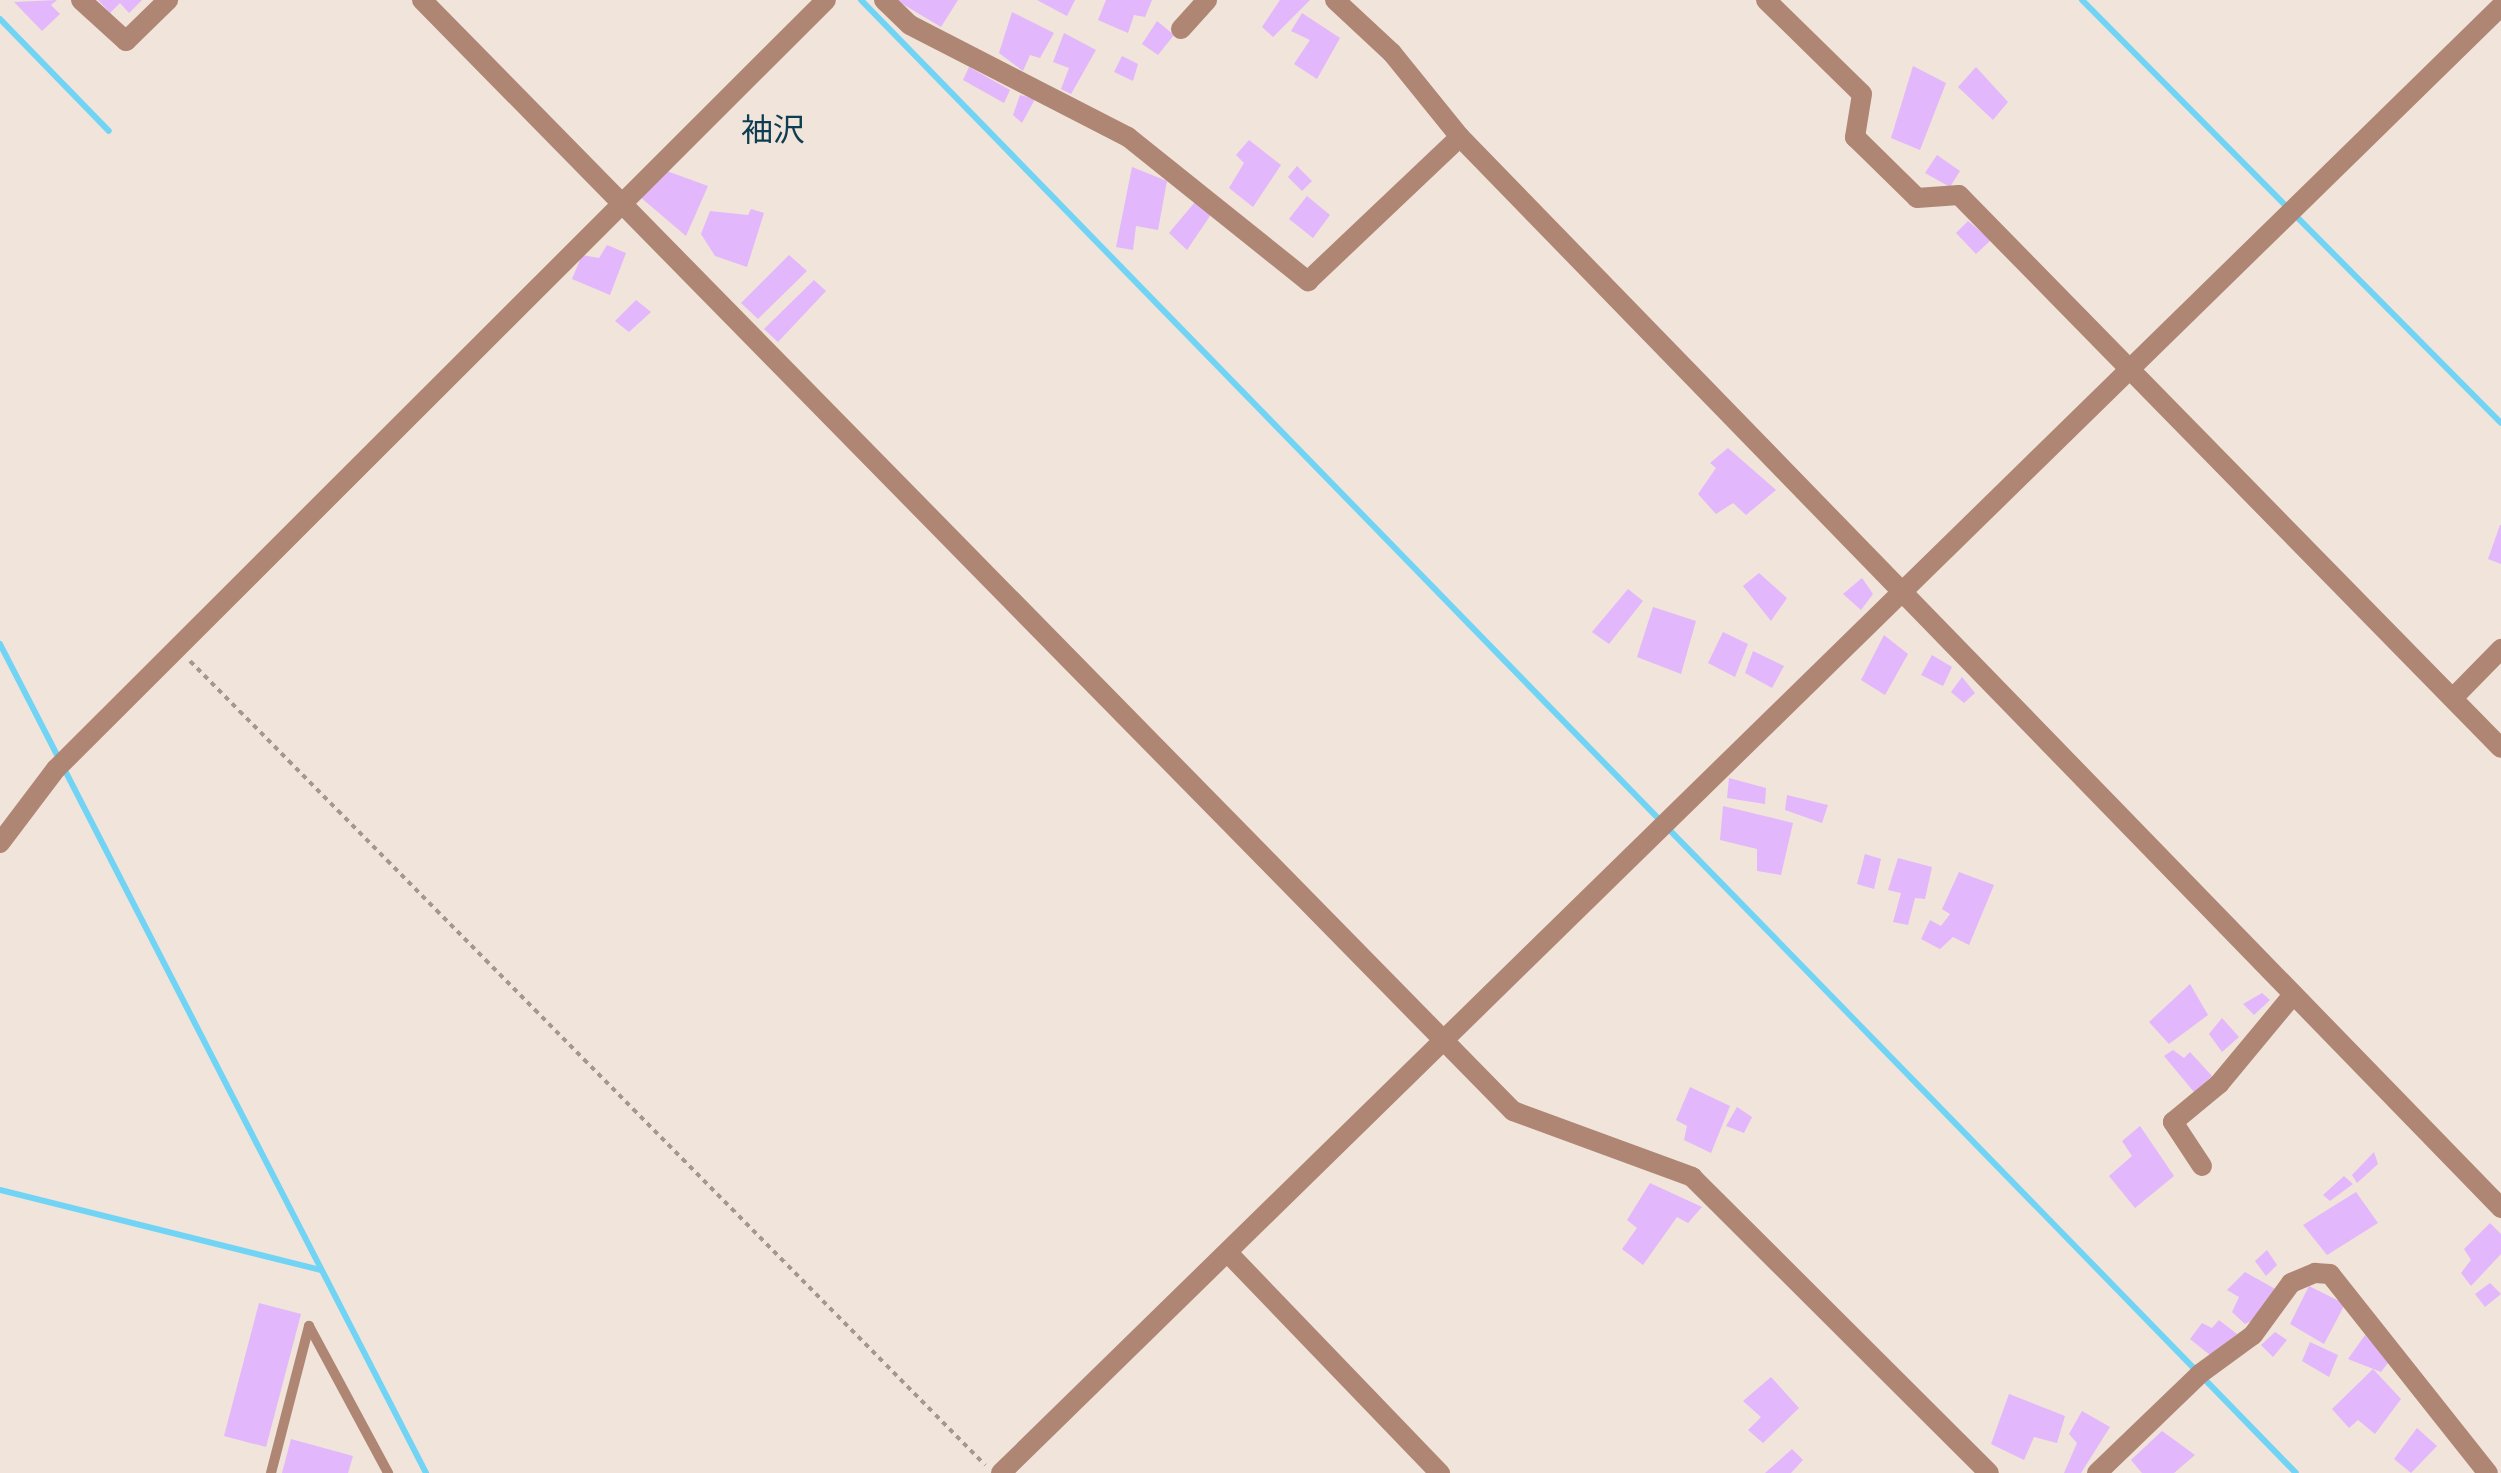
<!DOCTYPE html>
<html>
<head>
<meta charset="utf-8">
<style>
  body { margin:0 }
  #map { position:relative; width:2501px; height:1473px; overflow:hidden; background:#f1e4db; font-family:"Exo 2","Noto Sans JP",sans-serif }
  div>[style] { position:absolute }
  .stream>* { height:6px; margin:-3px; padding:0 3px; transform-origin:3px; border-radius:3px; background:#71d4f4 }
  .building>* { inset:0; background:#e2b7fb }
  .path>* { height:4px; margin-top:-2px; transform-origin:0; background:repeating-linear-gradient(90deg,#a29892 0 5px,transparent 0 10px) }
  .lane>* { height:10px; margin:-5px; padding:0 5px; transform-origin:5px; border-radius:5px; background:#af8673 }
  .street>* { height:20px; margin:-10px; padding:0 10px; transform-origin:10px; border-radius:10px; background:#af8673 }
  span { translate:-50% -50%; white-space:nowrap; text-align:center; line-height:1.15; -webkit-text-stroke:10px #f1e4db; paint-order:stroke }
  .neighbourhood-label { font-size:32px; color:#0e3d51 }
</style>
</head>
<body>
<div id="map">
  <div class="stream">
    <div style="left:861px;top:0;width:2056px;rotate:45.75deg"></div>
    <div style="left:2082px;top:0;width:595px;rotate:45.27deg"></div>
    <div style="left:0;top:19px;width:156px;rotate:45.8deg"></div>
    <div style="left:0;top:644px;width:932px;rotate:62.8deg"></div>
    <div style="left:0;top:1190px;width:331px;rotate:14deg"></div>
  </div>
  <div class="building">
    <div style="clip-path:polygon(57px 0,51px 5px,60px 14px,42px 31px,14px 2px)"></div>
    <div style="clip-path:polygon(98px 0,142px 0,129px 13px,120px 3px,110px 13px)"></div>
    <div style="clip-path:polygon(896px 0,958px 0,941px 27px)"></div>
    <div style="clip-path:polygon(1037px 0,1075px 0,1067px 16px)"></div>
    <div style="clip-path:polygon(1106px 0,1152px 0,1145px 17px,1134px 15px,1128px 33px,1098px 20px)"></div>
    <div style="clip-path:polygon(1280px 0,1310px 0,1273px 37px,1262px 27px)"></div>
    <div style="clip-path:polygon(1012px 12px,1054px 33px,1040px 58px,1030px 55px,1023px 71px,999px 53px)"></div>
    <div style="clip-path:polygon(1302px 13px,1340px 38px,1317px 79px,1294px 64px,1310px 40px,1291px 31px)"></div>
    <div style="clip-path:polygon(1157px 21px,1174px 35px,1158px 55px,1142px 44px)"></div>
    <div style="clip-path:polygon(1064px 33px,1096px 50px,1071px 94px,1061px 89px,1069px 68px,1053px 62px)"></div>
    <div style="clip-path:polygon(1122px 56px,1138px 64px,1133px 81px,1114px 72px)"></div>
    <div style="clip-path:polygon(1913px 66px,1946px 83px,1920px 150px,1891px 138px)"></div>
    <div style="clip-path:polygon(969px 67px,1010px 90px,1004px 103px,963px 80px)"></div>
    <div style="clip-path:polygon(1976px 67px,2008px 102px,1993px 120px,1958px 87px)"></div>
    <div style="clip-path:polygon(1020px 95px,1035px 99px,1022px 123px,1013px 115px)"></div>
    <div style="clip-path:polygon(1249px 140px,1281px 165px,1253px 207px,1229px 188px,1244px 163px,1236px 155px)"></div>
    <div style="clip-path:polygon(1937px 155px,1960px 171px,1950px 187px,1925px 173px)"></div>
    <div style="clip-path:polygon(1297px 166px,1312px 181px,1302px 191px,1288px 177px)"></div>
    <div style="clip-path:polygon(1132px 167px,1167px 181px,1158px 230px,1136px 226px,1133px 250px,1116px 247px)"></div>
    <div style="clip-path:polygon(664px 170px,708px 186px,686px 236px,639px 196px)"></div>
    <div style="clip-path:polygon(1307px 196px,1330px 215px,1313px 238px,1289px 219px)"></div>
    <div style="clip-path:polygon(1195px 202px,1212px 213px,1187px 250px,1169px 233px)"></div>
    <div style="clip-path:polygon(751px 209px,764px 213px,747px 267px,715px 256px,701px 234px,710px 211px,748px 215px)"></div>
    <div style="clip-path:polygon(1968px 221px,1991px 240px,1976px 254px,1956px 233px)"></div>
    <div style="clip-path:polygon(607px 245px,626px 253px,610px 295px,572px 279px,582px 255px,599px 258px)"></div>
    <div style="clip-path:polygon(789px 255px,807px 271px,758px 319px,741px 303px)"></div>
    <div style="clip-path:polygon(814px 280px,826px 291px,778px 342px,764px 329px)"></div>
    <div style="clip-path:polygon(636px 300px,651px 312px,629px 332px,615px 321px)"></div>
    <div style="clip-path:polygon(1728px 448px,1776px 490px,1746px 515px,1733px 503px,1716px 514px,1698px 494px,1716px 468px,1710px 463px)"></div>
    <div style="clip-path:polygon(2500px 525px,2501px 525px,2501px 564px,2488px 559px)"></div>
    <div style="clip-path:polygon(1759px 573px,1787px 598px,1771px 621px,1743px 586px)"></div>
    <div style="clip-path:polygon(1862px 578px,1873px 594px,1861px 610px,1843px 594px)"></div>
    <div style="clip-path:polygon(1628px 589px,1643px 601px,1609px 644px,1592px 632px)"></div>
    <div style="clip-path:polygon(1653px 607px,1696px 621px,1681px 674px,1637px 657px)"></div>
    <div style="clip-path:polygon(1723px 632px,1748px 644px,1735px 677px,1708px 663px)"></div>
    <div style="clip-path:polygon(1884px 635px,1908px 654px,1885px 695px,1861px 680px)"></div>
    <div style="clip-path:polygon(1753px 651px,1784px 666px,1772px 688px,1745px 673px)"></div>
    <div style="clip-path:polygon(1932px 655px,1952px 667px,1943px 686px,1921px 675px)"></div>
    <div style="clip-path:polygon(1962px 677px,1975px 693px,1964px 703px,1951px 692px)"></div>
    <div style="clip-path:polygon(1729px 778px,1766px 788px,1765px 804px,1727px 798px)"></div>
    <div style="clip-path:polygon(1787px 795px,1828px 805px,1822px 823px,1785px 810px)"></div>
    <div style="clip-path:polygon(1723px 806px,1793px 823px,1781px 875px,1757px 871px,1757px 849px,1720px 840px)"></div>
    <div style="clip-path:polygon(1865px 854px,1881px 859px,1874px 889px,1857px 884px)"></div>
    <div style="clip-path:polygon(1898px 858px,1932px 867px,1925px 899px,1915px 898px,1908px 925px,1893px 922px,1901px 893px,1888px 890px)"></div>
    <div style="clip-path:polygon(1959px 872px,1994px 885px,1969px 945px,1953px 937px,1940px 949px,1921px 939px,1930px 920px,1941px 926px,1950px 914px,1942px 909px)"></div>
    <div style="clip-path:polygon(2190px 984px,2208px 1015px,2169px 1044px,2149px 1022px)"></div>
    <div style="clip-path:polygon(2262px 993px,2270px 1000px,2254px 1015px,2243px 1004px)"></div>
    <div style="clip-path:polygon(2222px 1018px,2239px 1037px,2222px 1052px,2209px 1034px)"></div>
    <div style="clip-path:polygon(2173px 1050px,2184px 1058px,2190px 1052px,2212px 1076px,2194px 1092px,2164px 1056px)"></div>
    <div style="clip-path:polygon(1690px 1087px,1730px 1106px,1711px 1153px,1684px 1140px,1687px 1126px,1676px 1120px)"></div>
    <div style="clip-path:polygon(1737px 1107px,1752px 1117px,1744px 1133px,1726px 1126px)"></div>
    <div style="clip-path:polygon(2140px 1126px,2174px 1176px,2135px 1208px,2109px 1176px,2132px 1156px,2122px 1141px)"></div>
    <div style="clip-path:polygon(2374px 1152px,2378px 1164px,2357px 1183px,2352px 1175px)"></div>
    <div style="clip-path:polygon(2344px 1176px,2353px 1184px,2330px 1201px,2323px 1195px)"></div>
    <div style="clip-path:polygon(1650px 1183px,1702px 1207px,1688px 1223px,1677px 1217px,1643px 1265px,1622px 1249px,1637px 1228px,1627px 1220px)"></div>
    <div style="clip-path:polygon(2356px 1192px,2378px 1223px,2327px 1255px,2303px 1225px)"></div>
    <div style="clip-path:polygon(2490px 1223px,2501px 1234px,2501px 1254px,2471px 1286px,2461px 1273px,2471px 1260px,2464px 1249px)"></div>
    <div style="clip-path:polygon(2267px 1250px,2277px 1265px,2266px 1276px,2255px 1261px)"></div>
    <div style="clip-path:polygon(2245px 1272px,2277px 1290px,2259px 1317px,2245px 1324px,2232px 1312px,2239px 1297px,2227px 1290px)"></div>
    <div style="clip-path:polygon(2490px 1283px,2501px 1294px,2485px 1307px,2475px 1294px)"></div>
    <div style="clip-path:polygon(2309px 1286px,2345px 1304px,2324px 1344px,2290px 1324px)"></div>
    <div style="clip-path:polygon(259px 1303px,301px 1314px,266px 1447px,224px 1436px)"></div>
    <div style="clip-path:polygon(2219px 1320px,2237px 1334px,2210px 1355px,2190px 1339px,2202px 1323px,2212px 1328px)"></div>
    <div style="clip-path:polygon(2275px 1332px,2287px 1340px,2273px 1357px,2261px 1345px)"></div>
    <div style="clip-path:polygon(2365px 1335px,2390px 1360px,2381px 1372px,2348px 1359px)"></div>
    <div style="clip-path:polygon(2310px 1342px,2338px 1355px,2329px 1377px,2302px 1361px)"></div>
    <div style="clip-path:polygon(2373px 1369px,2401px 1399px,2375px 1434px,2358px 1420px,2349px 1428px,2332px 1409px)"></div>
    <div style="clip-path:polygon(1771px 1377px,1799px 1408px,1763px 1443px,1748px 1430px,1761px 1417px,1743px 1401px)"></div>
    <div style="clip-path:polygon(2009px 1394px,2065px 1416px,2057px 1443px,2034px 1437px,2024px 1460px,1991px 1444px)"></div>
    <div style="clip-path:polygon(2082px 1411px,2110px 1427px,2081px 1473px,2064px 1473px,2077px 1443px,2069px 1434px)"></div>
    <div style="clip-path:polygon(2417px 1428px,2437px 1446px,2411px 1473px,2394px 1459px)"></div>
    <div style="clip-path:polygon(2162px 1431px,2195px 1455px,2174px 1473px,2142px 1473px,2131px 1460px)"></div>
    <div style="clip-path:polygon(291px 1439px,353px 1456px,348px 1473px,282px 1473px)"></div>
    <div style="clip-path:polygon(1792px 1449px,1803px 1460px,1791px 1473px,1765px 1473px)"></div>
  </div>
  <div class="path">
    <div style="left:190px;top:661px;width:1131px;rotate:45.32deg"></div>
  </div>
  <div class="lane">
    <div style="left:271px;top:1473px;width:152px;rotate:-75.5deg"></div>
    <div style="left:309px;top:1326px;width:167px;rotate:61.7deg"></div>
  </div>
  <div class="street">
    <div style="left:81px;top:0;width:61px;rotate:42.3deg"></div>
    <div style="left:126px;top:41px;width:59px;rotate:-44.3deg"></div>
    <div style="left:422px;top:0;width:1557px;rotate:45.52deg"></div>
    <div style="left:1513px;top:1111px;width:191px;rotate:20.2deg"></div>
    <div style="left:1692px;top:1177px;width:419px;rotate:44.9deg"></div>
    <div style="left:884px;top:0;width:36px;rotate:44deg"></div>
    <div style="left:910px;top:25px;width:245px;rotate:27.2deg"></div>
    <div style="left:1128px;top:137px;width:231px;rotate:38.7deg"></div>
    <div style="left:1308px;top:281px;width:209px;rotate:-43.5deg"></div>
    <div style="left:1335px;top:0;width:78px;rotate:42.9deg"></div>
    <div style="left:1392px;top:53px;width:108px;rotate:51deg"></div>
    <div style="left:1460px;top:137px;width:1494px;rotate:45.81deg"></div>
    <div style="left:1766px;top:0;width:134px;rotate:44.4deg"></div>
    <div style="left:1862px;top:94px;width:44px;rotate:99.2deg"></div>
    <div style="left:1855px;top:137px;width:87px;rotate:44.5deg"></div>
    <div style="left:1917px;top:198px;width:42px;rotate:-4.1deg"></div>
    <div style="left:1959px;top:195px;width:774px;rotate:45.58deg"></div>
    <div style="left:1181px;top:29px;width:39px;rotate:-48deg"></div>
    <div style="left:2453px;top:698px;width:69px;rotate:-45.6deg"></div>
    <div style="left:0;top:843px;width:93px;rotate:-52.9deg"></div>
    <div style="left:56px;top:769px;width:1088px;rotate:-44.96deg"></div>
    <div style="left:2202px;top:1166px;width:53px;rotate:-123.4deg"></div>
    <div style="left:2173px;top:1122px;width:60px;rotate:-39.6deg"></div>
    <div style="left:2219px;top:1084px;width:116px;rotate:-50.3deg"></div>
    <div style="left:1230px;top:1255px;width:303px;rotate:46.1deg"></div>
    <div style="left:1001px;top:1473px;width:2098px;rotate:-44.36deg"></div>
    <div style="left:2097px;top:1473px;width:144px;rotate:-43.9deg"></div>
    <div style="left:2201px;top:1373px;width:64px;rotate:-36.2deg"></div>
    <div style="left:2253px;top:1335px;width:64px;rotate:-53.8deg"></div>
    <div style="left:2291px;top:1283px;width:26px;rotate:-23deg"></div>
    <div style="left:2315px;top:1273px;width:15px;rotate:4deg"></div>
    <div style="left:2330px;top:1274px;width:254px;rotate:51.6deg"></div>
  </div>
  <div class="neighbourhood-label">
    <span style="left:773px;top:128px">袖沢</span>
  </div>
</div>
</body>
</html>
